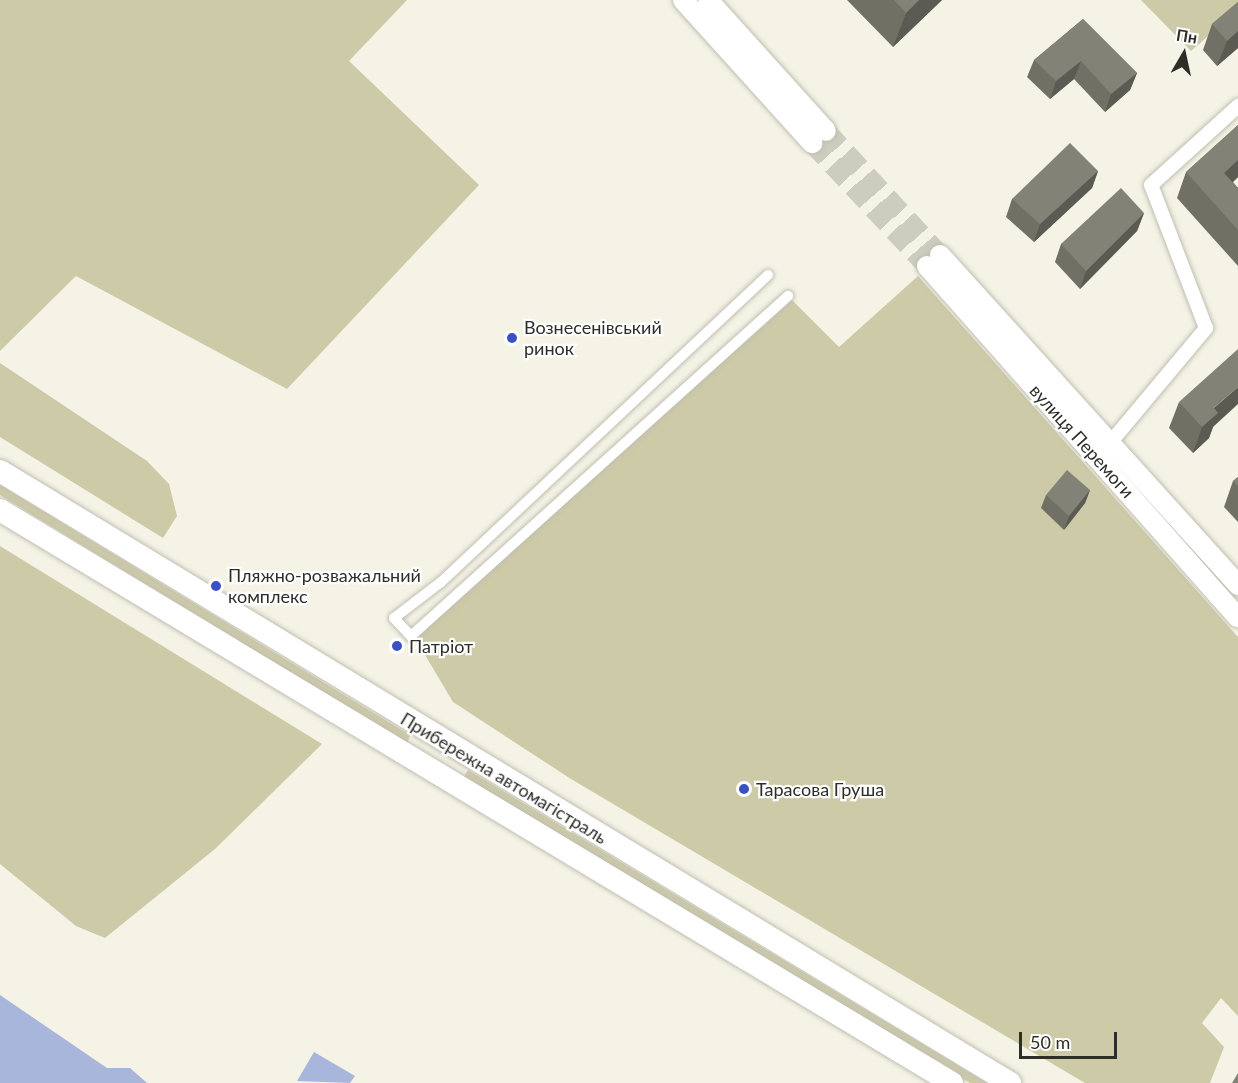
<!DOCTYPE html>
<html>
<head>
<meta charset="utf-8">
<style>
  body { margin:0 }
  #map { position:relative; width:1238px; height:1083px; overflow:hidden; background:#f4f3e5; font-family:Lato,sans-serif }
  div>[style] { position:absolute }
  .green>* { inset:0; background:#cdcaa8 }
  .water>* { inset:0; background:#a9b6dc }
  .secondary-tunnel>* { height:20px; margin-top:-10px; transform-origin:0; background:repeating-linear-gradient(90deg,#ccccbf 0 20px,transparent 0 30px) }
  .roads { filter:drop-shadow(0 0 2px #c0bfb2) drop-shadow(0 0 2px #c0bfb2) }
  .pedestrian>* { height:10px; margin:-5px; padding:0 5px; transform-origin:5px; border-radius:5px; background:#fff }
  .minor>* { height:14px; margin:-7px; padding:0 7px; transform-origin:7px; border-radius:7px; background:#fff }
  .secondary>* { height:20px; margin:-10px; padding:0 10px; transform-origin:10px; border-radius:10px; background:#fff }
  .primary>* { height:22px; margin:-11px; padding:0 11px; transform-origin:11px; border-radius:11px; background:#fff }
  .wall>* { inset:0; background:#717065 }
  .shaded-wall>* { inset:0; background:#5c5b53 }
  .building>* { inset:0; background:#838276 }
  .dots>* { width:16px; height:16px; translate:-50% -50%; box-sizing:border-box; border:3px solid #fff; border-radius:50% }
  span { translate:-50% -50%; white-space:nowrap; text-align:center; line-height:1.15; -webkit-text-stroke:4.5px #fff; paint-order:stroke }
  .poi-label { font-size:18px; color:#2e2e29 }
  .left { translate:0 -50%; text-align:left }
  .street-label { font-size:18px; color:#2e2e29 }
  .north { position:absolute; left:1154px; top:24px; width:60px; height:60px; -webkit-text-stroke:4px #fff; paint-order:stroke; rotate:9deg; font-size:16px; font-weight:700; line-height:24px; text-align:center; color:#2e2e29 }
  .north::after { content:''; display:block; margin:auto; width:21px; height:27px; background:#2e2e29; clip-path:polygon(50% 0,100% 100%,50% 72%,0 100%) }
  .scale { position:absolute; left:1019px; top:1032px; width:98px; height:27px; box-sizing:border-box; border:3px solid #2e2e29; border-top:0; padding-left:8px; font-size:18px; line-height:21px; white-space:nowrap; color:#2e2e29; -webkit-text-stroke:4px #fff; paint-order:stroke }
</style>
</head>
<body>
<div id="map">
  <div class="green">
    <div style="clip-path:polygon(0 0,407px 0,349px 61px,479px 185px,287px 389px,76px 276px,0 351px)"></div>
    <div style="clip-path:polygon(1141px 0,1238px 0,1238px 10px,1191px 51px)"></div>
    <div style="clip-path:polygon(918px 276px,1238px 637px,1238px 1016px,1221px 998px,1202px 1023px,1224px 1047px,1210px 1083px,1085px 1083px,571px 779px,453px 702px,415px 638px,792px 300px,839px 347px)"></div>
    <div style="clip-path:polygon(0 363px,147px 461px,169px 484px,177px 516px,163px 538px,0 437px)"></div>
    <div style="clip-path:polygon(0 485px,410px 735px,407px 744px,0 495px)"></div>
    <div style="clip-path:polygon(0 546px,322px 744px,215px 849px,105px 938px,76px 926px,0 864px)"></div>
    <div style="clip-path:polygon(468px 770px,987px 1083px,970px 1083px,462px 780px)"></div>
  </div>
  <div class="water">
    <div style="clip-path:polygon(0 995px,107px 1068px,130px 1068px,147px 1083px,0 1083px)"></div>
    <div style="clip-path:polygon(314px 1052px,355px 1076px,350px 1083px,297px 1081px)"></div>
  </div>
  <div class="secondary-tunnel">
    <div style="left:826px;top:131px;width:168px;rotate:47.4deg"></div>
    <div style="left:812px;top:143px;width:168px;rotate:46.9deg"></div>
  </div>
  <div class="roads">
    <div class="pedestrian">
      <div style="left:768px;top:275px;width:449px;rotate:136.8deg"></div>
      <div style="left:441px;top:582px;width:59px;rotate:142.5deg"></div>
      <div style="left:394px;top:618px;width:25px;rotate:47deg"></div>
      <div style="left:411px;top:636px;width:508px;rotate:-42.05deg"></div>
    </div>
    <div class="minor">
      <div style="left:1110px;top:443px;width:150px;rotate:-50.1deg"></div>
      <div style="left:1206px;top:328px;width:153px;rotate:-111deg"></div>
      <div style="left:1151px;top:185px;width:118px;rotate:-42.2deg"></div>
    </div>
    <div class="secondary">
      <div style="left:683px;top:0;width:193px;rotate:47.9deg"></div>
      <div style="left:708px;top:0;width:176px;rotate:48deg"></div>
      <div style="left:940px;top:255px;width:445px;rotate:47.9deg"></div>
      <div style="left:927px;top:266px;width:469px;rotate:48.5deg"></div>
    </div>
    <div class="primary">
      <div style="left:0;top:471px;width:1181px;rotate:31.21deg"></div>
      <div style="left:0;top:510px;width:1111px;rotate:31.04deg"></div>
    </div>
  </div>
  <div class="wall">
    <div style="clip-path:polygon(847px 0,942px 0,893px 47px)"></div>
    <div style="clip-path:polygon(1238px 2px,1238px 48px,1217px 66px,1203px 50px,1212px 24px)"></div>
    <div style="clip-path:polygon(1083px 19px,1137px 73px,1130px 90px,1105px 112px,1074px 79px,1050px 99px,1027px 77px,1034px 60px)"></div>
    <div style="clip-path:polygon(1238px 125px,1238px 177px,1233px 182px,1238px 188px,1238px 266px,1177px 198px,1186px 172px)"></div>
    <div style="clip-path:polygon(1098px 171px,1092px 188px,1034px 242px,1006px 217px,1012px 199px)"></div>
    <div style="clip-path:polygon(1144px 213px,1137px 231px,1080px 289px,1055px 262px,1061px 244px)"></div>
    <div style="clip-path:polygon(1179px 402px,1213px 427px,1209px 438px,1193px 453px,1169px 428px)"></div>
    <div style="clip-path:polygon(1238px 477px,1238px 522px,1224px 507px,1233px 481px)"></div>
    <div style="clip-path:polygon(1090px 490px,1085px 503px,1064px 530px,1041px 508px,1046px 495px)"></div>
  </div>
  <div class="shaded-wall">
    <div style="clip-path:polygon(919px 0,942px 0,893px 47px,906px 13px)"></div>
    <div style="clip-path:polygon(1238px 31px,1238px 48px,1217px 66px,1227px 41px)"></div>
    <div style="clip-path:polygon(1081px 61px,1074px 79px,1050px 99px,1056px 81px)"></div>
    <div style="clip-path:polygon(1137px 73px,1130px 90px,1105px 112px,1111px 94px)"></div>
    <div style="clip-path:polygon(1238px 160px,1238px 177px,1215px 198px,1224px 173px)"></div>
    <div style="clip-path:polygon(1098px 171px,1092px 188px,1034px 242px,1040px 224px)"></div>
    <div style="clip-path:polygon(1144px 213px,1137px 231px,1080px 289px,1086px 271px)"></div>
    <div style="clip-path:polygon(1238px 387px,1238px 404px,1213px 427px,1209px 438px,1193px 453px,1202px 427px,1214px 408px)"></div>
    <div style="clip-path:polygon(1090px 490px,1085px 503px,1064px 530px,1069px 516px)"></div>
  </div>
  <div class="building">
    <div style="clip-path:polygon(894px 0,919px 0,906px 13px)"></div>
    <div style="clip-path:polygon(1238px 2px,1238px 31px,1227px 41px,1212px 24px)"></div>
    <div style="clip-path:polygon(1083px 19px,1137px 73px,1111px 94px,1081px 61px,1056px 81px,1034px 60px)"></div>
    <div style="clip-path:polygon(1238px 125px,1238px 160px,1224px 173px,1238px 188px,1238px 230px,1186px 172px)"></div>
    <div style="clip-path:polygon(1070px 143px,1098px 171px,1040px 224px,1012px 199px)"></div>
    <div style="clip-path:polygon(1121px 188px,1144px 213px,1086px 271px,1061px 244px)"></div>
    <div style="clip-path:polygon(1238px 349px,1238px 387px,1214px 408px,1218px 413px,1202px 427px,1179px 402px)"></div>
    <div style="clip-path:polygon(1067px 470px,1090px 490px,1069px 516px,1046px 495px)"></div>
    <div style="clip-path:polygon(1238px 477px,1238px 486px,1233px 481px)"></div>
    <div style="clip-path:polygon(1238px 1073px,1238px 1083px,1232px 1083px)"></div>
  </div>
  <div class="dots">
    <div style="left:512px;top:338px;background:#3b50c3"></div>
    <div style="left:216px;top:586px;background:#3b50c3"></div>
    <div style="left:397px;top:646px;background:#3b50c3"></div>
    <div style="left:744px;top:789px;background:#3b50c3"></div>
  </div>
  <div class="poi-label">
    <span class="left" style="left:524px;top:338px">Вознесенівський<br>ринок</span>
    <span class="left" style="left:228px;top:586px">Пляжно-розважальний<br>комплекс</span>
    <span class="left" style="left:409px;top:646px">Патріот</span>
    <span class="left" style="left:756px;top:789px">Тарасова Груша</span>
  </div>
  <div class="street-label">
    <span style="left:1082px;top:441px;rotate:48deg">вулиця Перемоги</span>
    <span style="left:504px;top:778px;rotate:31deg">Прибережна автомагістраль</span>
  </div>
  <div class="north">Пн</div>
  <div class="scale">50 m</div>
</div>
</body>
</html>
